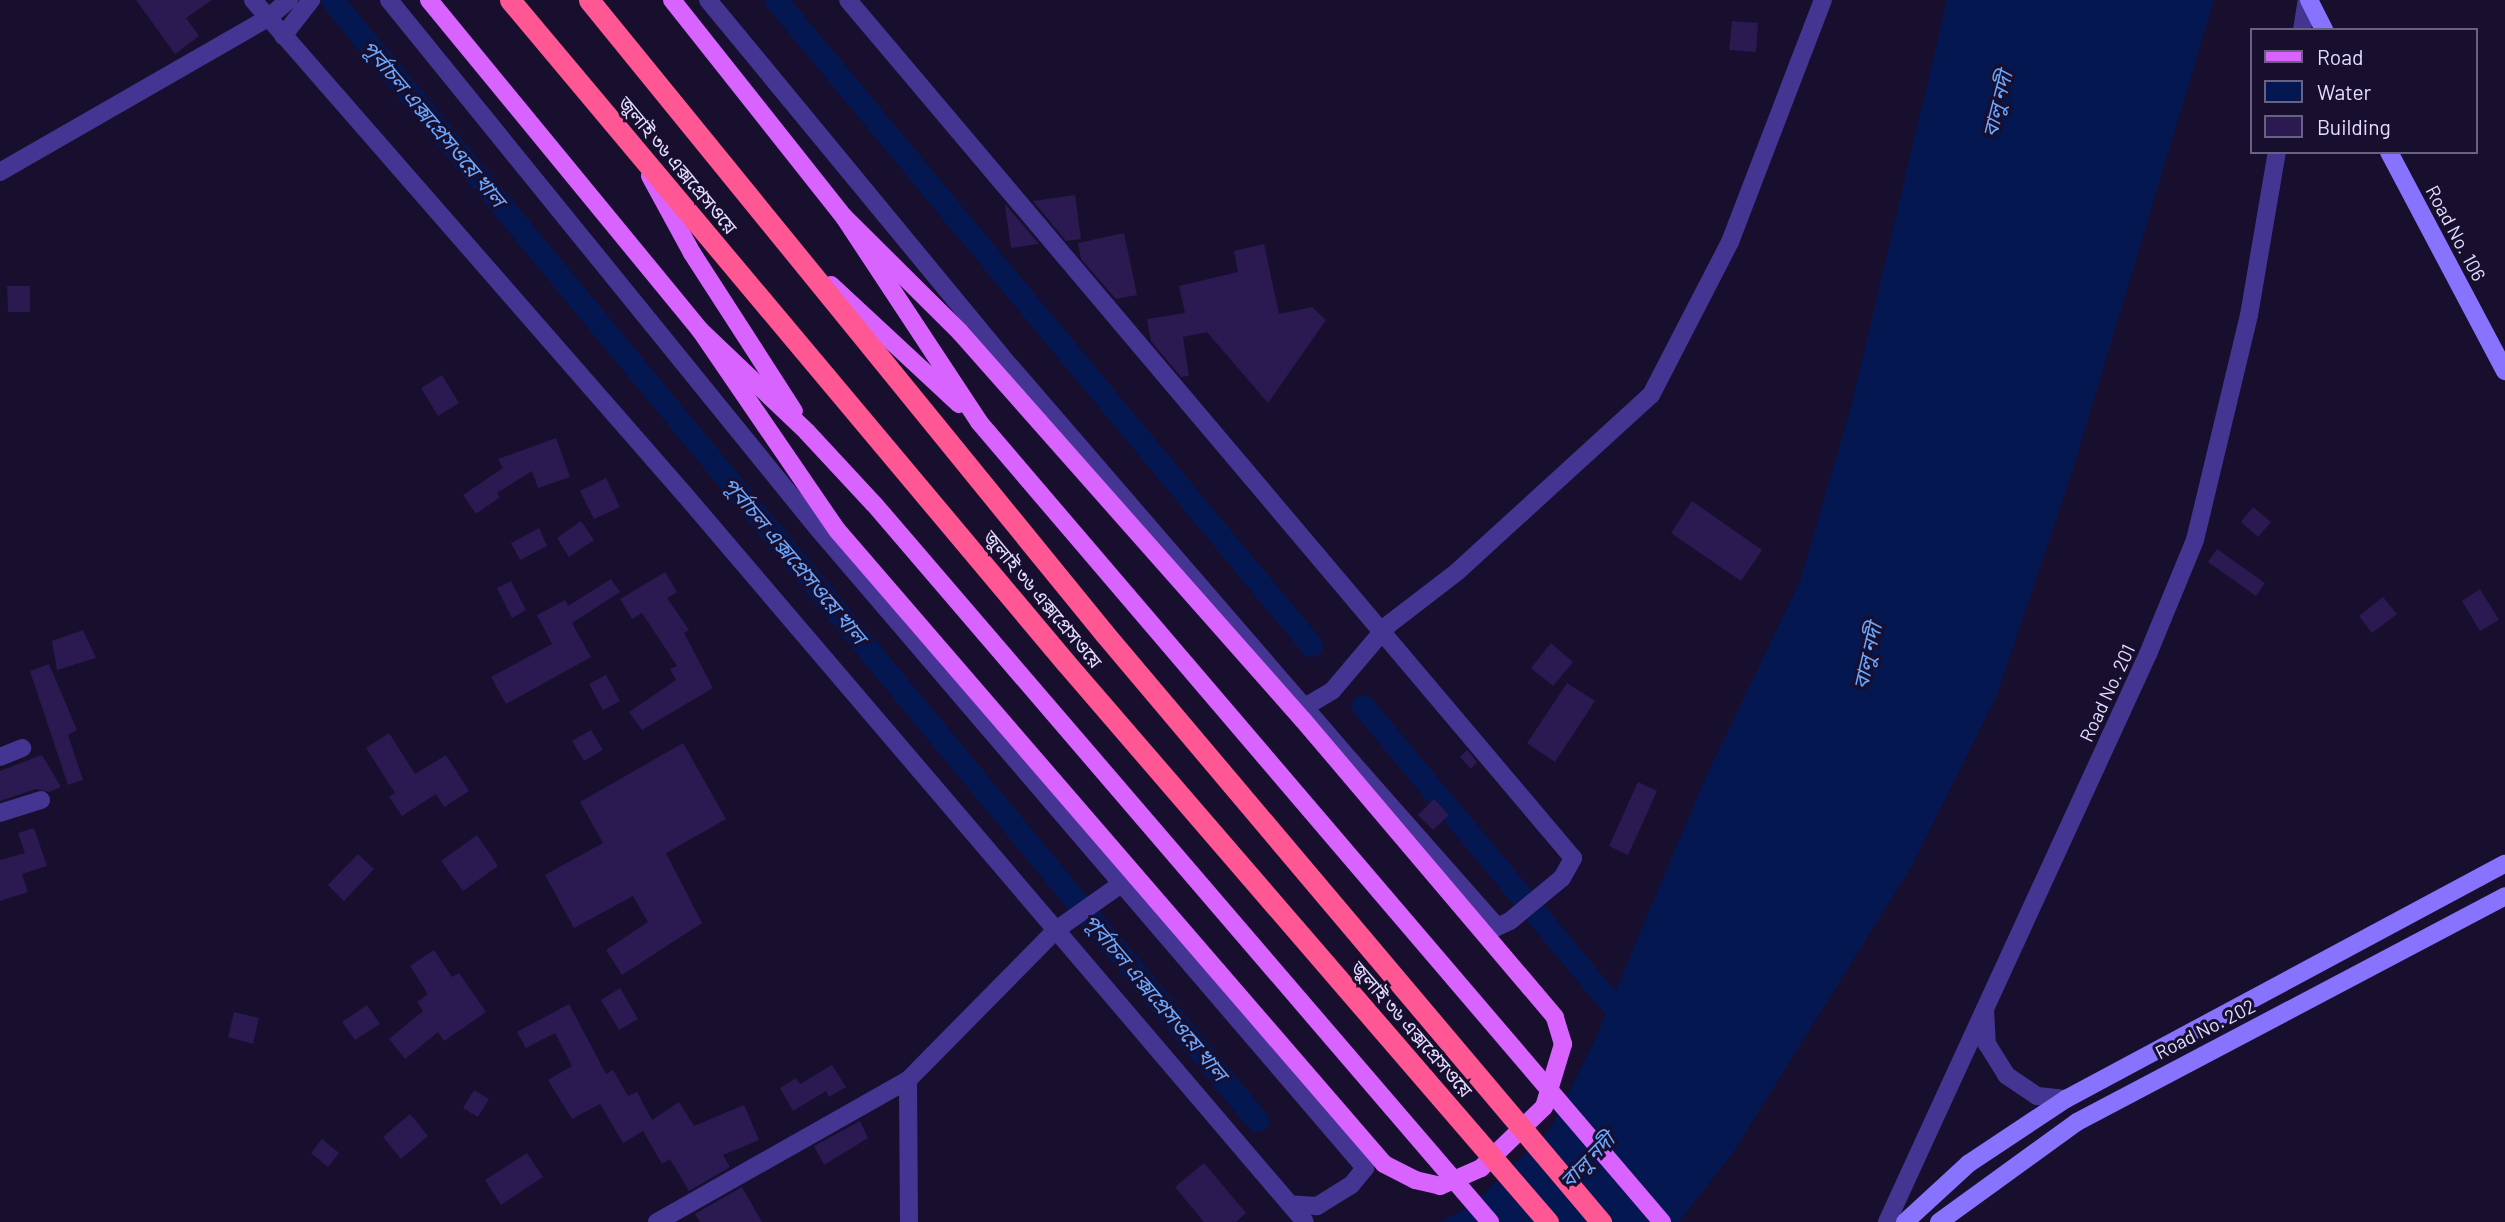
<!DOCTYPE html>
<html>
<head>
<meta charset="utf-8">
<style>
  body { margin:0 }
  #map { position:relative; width:2505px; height:1222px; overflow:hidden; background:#180f2e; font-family:Barlow,"Noto Sans Bengali",sans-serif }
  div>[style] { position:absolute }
  .water>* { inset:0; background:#051751 }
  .canal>* { height:23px; margin:-11.5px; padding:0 11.5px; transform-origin:11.5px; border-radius:11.5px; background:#051751 }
  .building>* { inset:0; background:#2b1951 }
  .street>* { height:18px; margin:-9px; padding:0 9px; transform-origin:9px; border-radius:9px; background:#443592 }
  .secondary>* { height:18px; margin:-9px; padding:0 9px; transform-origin:9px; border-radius:9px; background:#8873ff }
  .primary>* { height:18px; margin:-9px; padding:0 9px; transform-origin:9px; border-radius:9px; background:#d863ff }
  .highway>* { height:21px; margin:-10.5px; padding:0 10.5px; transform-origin:10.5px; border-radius:10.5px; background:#ff5793 }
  span { translate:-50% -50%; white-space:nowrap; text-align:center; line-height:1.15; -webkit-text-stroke:6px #180f2e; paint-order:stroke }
  .street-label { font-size:19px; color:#e4dcff }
  .water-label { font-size:21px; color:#6aa7ff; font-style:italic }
  .legend { position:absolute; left:2250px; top:28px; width:228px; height:126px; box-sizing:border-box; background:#180f2e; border:2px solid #6a6182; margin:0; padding:9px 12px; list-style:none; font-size:21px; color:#e4dcff }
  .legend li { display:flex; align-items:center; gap:14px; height:35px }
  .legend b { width:35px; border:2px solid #6a6182 }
</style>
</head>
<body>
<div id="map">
  <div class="water">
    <div style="clip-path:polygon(1947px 0,2214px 0,2072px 472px,1997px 695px,1913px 864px,1734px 1151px,1679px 1222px,1440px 1222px,1470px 1207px,1551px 1128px,1593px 1044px,1704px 781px,1801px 579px,1852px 403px)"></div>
  </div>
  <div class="canal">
    <div style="left:332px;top:0;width:1453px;rotate:50.45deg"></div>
    <div style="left:776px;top:0;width:838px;rotate:50.33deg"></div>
    <div style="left:1363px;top:706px;width:417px;rotate:50.2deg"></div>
  </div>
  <div class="building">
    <div style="clip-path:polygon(136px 0,212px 0,186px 18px,199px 36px,175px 54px)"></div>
    <div style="clip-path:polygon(1732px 21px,1758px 23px,1756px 52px,1729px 50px)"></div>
    <div style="clip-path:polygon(1075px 195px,1081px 239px,1066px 241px,1033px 201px)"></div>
    <div style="clip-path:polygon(1005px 205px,1006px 205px,1039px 244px,1011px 248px)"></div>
    <div style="clip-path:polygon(1124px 233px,1137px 295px,1116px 299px,1081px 259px,1078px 243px)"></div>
    <div style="clip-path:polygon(1264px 244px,1279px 314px,1312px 307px,1326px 320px,1268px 403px,1207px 332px,1183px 337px,1189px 376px,1181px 377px,1151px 341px,1147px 319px,1185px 313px,1179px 286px,1238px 272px,1234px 251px)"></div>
    <div style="clip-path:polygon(7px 286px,30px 286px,30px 312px,8px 312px)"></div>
    <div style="clip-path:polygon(442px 375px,459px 403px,438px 416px,421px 388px)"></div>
    <div style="clip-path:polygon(556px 438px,570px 477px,538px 488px,532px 471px,497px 493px,500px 497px,476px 514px,463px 495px,503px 468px,498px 459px)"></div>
    <div style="clip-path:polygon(606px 478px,620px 507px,594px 519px,580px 491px)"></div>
    <div style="clip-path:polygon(1692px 501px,1762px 550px,1741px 581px,1671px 533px)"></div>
    <div style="clip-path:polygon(2253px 507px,2271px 522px,2258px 537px,2241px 522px)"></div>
    <div style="clip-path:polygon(581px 521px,594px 540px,569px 557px,557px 538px)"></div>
    <div style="clip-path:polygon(539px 528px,547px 546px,520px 560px,511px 543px)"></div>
    <div style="clip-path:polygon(2217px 549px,2265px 583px,2256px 596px,2208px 562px)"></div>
    <div style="clip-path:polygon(665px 572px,677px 592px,667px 598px,689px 630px,684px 633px,713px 688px,642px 730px,629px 712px,676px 680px,670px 669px,677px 666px,642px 613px,632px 619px,620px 599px)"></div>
    <div style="clip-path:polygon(611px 579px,620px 592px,572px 623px,591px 657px,506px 704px,491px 677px,552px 644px,537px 615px,565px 600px,568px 606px)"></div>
    <div style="clip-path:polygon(511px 581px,526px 610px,512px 618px,497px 588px)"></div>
    <div style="clip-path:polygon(2480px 589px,2499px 620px,2480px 631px,2462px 601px)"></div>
    <div style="clip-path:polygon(2383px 597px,2397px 614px,2372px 633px,2359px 616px)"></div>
    <div style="clip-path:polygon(83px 630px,96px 658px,57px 670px,52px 641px)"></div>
    <div style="clip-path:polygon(1551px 643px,1573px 662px,1553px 686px,1531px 668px)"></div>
    <div style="clip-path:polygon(49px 664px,77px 730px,68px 735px,83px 780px,68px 785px,30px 671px)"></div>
    <div style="clip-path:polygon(606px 675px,620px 701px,603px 710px,589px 684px)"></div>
    <div style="clip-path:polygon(1567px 683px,1595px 701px,1555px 762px,1527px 743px)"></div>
    <div style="clip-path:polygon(591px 730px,603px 750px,584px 761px,572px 741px)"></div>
    <div style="clip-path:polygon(389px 733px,415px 774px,446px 755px,469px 791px,444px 807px,436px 794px,402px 816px,389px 797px,395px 793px,366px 748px)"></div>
    <div style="clip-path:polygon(683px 743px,726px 819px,666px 853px,702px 923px,622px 975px,606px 950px,648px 922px,633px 896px,574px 928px,545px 875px,603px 843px,580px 802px)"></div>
    <div style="clip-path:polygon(1467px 750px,1477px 762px,1471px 769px,1460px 757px)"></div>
    <div style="clip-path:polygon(42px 755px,61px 787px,49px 792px,36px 789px,0 801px,0 771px)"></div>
    <div style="clip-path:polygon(1638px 782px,1657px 791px,1628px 855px,1609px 846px)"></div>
    <div style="clip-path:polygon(1434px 799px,1449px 815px,1433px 830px,1418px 815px)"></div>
    <div style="clip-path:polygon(34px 828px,47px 866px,22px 874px,28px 892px,0 901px,0 860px,25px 853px,18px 833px)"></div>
    <div style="clip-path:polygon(477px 835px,498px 866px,463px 891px,441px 861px)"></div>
    <div style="clip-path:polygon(358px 854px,374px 869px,344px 901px,328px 885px)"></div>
    <div style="clip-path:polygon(434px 950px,452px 977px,459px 973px,486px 1012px,444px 1041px,438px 1032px,405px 1059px,389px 1039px,423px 1011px,417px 1002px,428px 994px,410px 966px)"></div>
    <div style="clip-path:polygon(620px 988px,638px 1019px,619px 1030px,601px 1000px)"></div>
    <div style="clip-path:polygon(569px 1004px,606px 1074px,613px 1070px,628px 1096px,637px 1092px,652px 1120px,679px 1102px,694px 1126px,744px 1105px,759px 1140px,723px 1155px,730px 1167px,689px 1191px,670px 1159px,662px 1164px,643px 1131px,623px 1143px,600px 1104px,572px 1119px,548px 1080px,572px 1066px,555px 1033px,526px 1048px,517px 1032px)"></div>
    <div style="clip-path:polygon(367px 1005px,380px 1024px,355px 1040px,342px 1022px)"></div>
    <div style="clip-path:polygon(234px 1012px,259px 1018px,253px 1044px,228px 1037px)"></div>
    <div style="clip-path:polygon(832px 1065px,846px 1087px,829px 1097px,826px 1091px,793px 1111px,780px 1088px,796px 1078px,800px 1084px)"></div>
    <div style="clip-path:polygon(474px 1090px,489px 1099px,478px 1117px,463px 1108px)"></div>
    <div style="clip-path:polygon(410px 1114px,428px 1136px,401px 1159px,383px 1137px)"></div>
    <div style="clip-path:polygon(860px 1121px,868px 1138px,824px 1165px,814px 1146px)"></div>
    <div style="clip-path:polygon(322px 1139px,339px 1153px,328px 1167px,311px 1153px)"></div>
    <div style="clip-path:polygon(527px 1153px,543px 1177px,501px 1205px,485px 1180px)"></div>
    <div style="clip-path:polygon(1204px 1163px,1246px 1213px,1236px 1222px,1204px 1222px,1175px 1187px)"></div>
    <div style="clip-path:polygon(742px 1187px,762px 1222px,700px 1222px,695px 1214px)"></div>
  </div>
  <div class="street">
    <div style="left:253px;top:0;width:657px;rotate:48.89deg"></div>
    <div style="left:685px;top:495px;width:955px;rotate:49.54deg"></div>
    <div style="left:389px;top:0;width:682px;rotate:50.95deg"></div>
    <div style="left:819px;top:530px;width:840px;rotate:49.44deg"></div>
    <div style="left:1365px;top:1168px;width:22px;rotate:129deg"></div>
    <div style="left:1351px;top:1185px;width:40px;rotate:148deg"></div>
    <div style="left:1317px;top:1206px;width:27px;rotate:-176deg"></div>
    <div style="left:708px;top:0;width:475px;rotate:50.5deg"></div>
    <div style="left:1010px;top:366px;width:520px;rotate:49.21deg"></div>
    <div style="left:1350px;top:760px;width:222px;rotate:48.6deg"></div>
    <div style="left:1497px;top:927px;width:14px;rotate:-25deg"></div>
    <div style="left:1510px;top:921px;width:67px;rotate:-39.6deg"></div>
    <div style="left:1562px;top:878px;width:23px;rotate:-61deg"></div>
    <div style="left:1573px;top:858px;width:1123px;rotate:-130.2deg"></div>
    <div style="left:2302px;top:30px;width:30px;rotate:-81deg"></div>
    <div style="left:283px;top:36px;width:46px;rotate:-52.1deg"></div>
    <div style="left:0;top:172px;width:309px;rotate:-29.9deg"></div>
    <div style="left:268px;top:18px;width:28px;rotate:-41deg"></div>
    <div style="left:1294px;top:706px;width:16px;rotate:-7deg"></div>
    <div style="left:1310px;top:704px;width:26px;rotate:-31deg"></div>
    <div style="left:1332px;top:691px;width:87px;rotate:-49.7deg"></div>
    <div style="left:1388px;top:625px;width:88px;rotate:-37.6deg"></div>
    <div style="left:1458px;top:571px;width:261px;rotate:-42.4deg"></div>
    <div style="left:1651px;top:395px;width:172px;rotate:-62.7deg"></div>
    <div style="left:1730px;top:242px;width:259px;rotate:-69deg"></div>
    <div style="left:0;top:757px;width:24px;rotate:-22deg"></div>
    <div style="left:0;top:813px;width:43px;rotate:-17.6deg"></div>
    <div style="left:1985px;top:1009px;width:35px;rotate:87deg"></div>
    <div style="left:1987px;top:1044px;width:36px;rotate:58deg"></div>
    <div style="left:2006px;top:1075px;width:37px;rotate:34deg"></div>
    <div style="left:2037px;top:1096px;width:29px;rotate:6deg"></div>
    <div style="left:908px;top:1080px;width:142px;rotate:89.6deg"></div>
    <div style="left:657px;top:1222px;width:288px;rotate:-29.5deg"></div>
    <div style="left:908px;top:1080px;width:211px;rotate:-45.4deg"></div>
    <div style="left:1056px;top:930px;width:92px;rotate:-35.2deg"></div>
    <div style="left:1887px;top:1222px;width:625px;rotate:-65.32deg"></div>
    <div style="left:2148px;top:654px;width:123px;rotate:-67.6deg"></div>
    <div style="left:2195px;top:540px;width:231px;rotate:-76.5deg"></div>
    <div style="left:2249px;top:315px;width:165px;rotate:-80.3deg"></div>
  </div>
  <div class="secondary">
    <div style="left:2309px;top:0;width:34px;rotate:63deg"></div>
    <div style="left:2389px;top:152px;width:248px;rotate:62.1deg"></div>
    <div style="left:1905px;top:1222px;width:86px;rotate:-42.6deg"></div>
    <div style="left:1968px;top:1164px;width:118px;rotate:-33.6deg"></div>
    <div style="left:2066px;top:1099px;width:498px;rotate:-28.2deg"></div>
    <div style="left:1939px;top:1222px;width:170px;rotate:-35.9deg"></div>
    <div style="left:2077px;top:1122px;width:484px;rotate:-27.8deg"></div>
  </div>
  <div class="primary">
    <div style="left:429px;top:0;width:427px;rotate:50.6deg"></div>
    <div style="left:700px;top:330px;width:148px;rotate:43.6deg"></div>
    <div style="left:807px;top:432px;width:98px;rotate:47.1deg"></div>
    <div style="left:874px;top:504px;width:946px;rotate:49.37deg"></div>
    <div style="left:672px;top:0;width:277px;rotate:51.6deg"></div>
    <div style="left:844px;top:217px;width:245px;rotate:56.6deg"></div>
    <div style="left:979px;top:422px;width:1052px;rotate:49.51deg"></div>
    <div style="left:650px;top:176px;width:88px;rotate:61.4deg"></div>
    <div style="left:692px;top:253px;width:188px;rotate:57.2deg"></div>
    <div style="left:831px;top:285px;width:175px;rotate:42.9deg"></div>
    <div style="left:700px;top:330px;width:242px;rotate:55.6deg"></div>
    <div style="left:837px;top:530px;width:837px;rotate:49.21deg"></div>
    <div style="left:1384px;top:1164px;width:35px;rotate:27deg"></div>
    <div style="left:1415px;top:1180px;width:26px;rotate:13deg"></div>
    <div style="left:1440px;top:1186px;width:45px;rotate:-23.7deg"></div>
    <div style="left:1481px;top:1168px;width:88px;rotate:-44.1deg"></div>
    <div style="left:1544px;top:1107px;width:66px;rotate:-73.2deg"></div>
    <div style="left:1563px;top:1044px;width:28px;rotate:-107deg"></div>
    <div style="left:1555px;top:1017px;width:390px;rotate:-130.3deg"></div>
    <div style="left:1303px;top:720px;width:518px;rotate:-131.48deg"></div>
    <div style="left:960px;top:332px;width:163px;rotate:-135.2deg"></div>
  </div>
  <div class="highway">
    <div style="left:510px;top:0;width:865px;rotate:50.02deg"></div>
    <div style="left:1066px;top:663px;width:738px;rotate:49.23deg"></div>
    <div style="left:589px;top:0;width:816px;rotate:50.87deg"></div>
    <div style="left:1104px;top:633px;width:771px;rotate:49.84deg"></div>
  </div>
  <div class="street-label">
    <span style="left:678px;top:165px;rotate:50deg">জুলাই ৩৬ এক্সপ্রেসওয়ে</span>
    <span style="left:2456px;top:233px;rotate:62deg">Road No. 106</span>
    <span style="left:1043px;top:599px;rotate:50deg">জুলাই ৩৬ এক্সপ্রেসওয়ে</span>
    <span style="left:2107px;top:693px;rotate:-65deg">Road No. 201</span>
    <span style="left:1412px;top:1029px;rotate:49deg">জুলাই ৩৬ এক্সপ্রেসওয়ে</span>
    <span style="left:2205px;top:1029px;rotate:-27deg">Road No. 202</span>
  </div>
  <div class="water-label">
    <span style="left:1997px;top:104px;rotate:-76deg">বালু নদী</span>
    <span style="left:434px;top:123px;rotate:50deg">পূর্বাচল এক্সপ্রেসওয়ে খাল</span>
    <span style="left:795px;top:560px;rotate:50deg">পূর্বাচল এক্সপ্রেসওয়ে খাল</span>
    <span style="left:1867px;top:656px;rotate:-77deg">বালু নদী</span>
    <span style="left:1156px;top:997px;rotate:50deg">পূর্বাচল এক্সপ্রেসওয়ে খাল</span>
    <span style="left:1587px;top:1160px;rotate:-46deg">বালু নদী</span>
  </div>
  <ul class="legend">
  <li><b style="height:9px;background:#d863ff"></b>Road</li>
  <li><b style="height:19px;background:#051751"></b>Water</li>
  <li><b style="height:19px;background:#2b1951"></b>Building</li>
  </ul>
</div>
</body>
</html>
